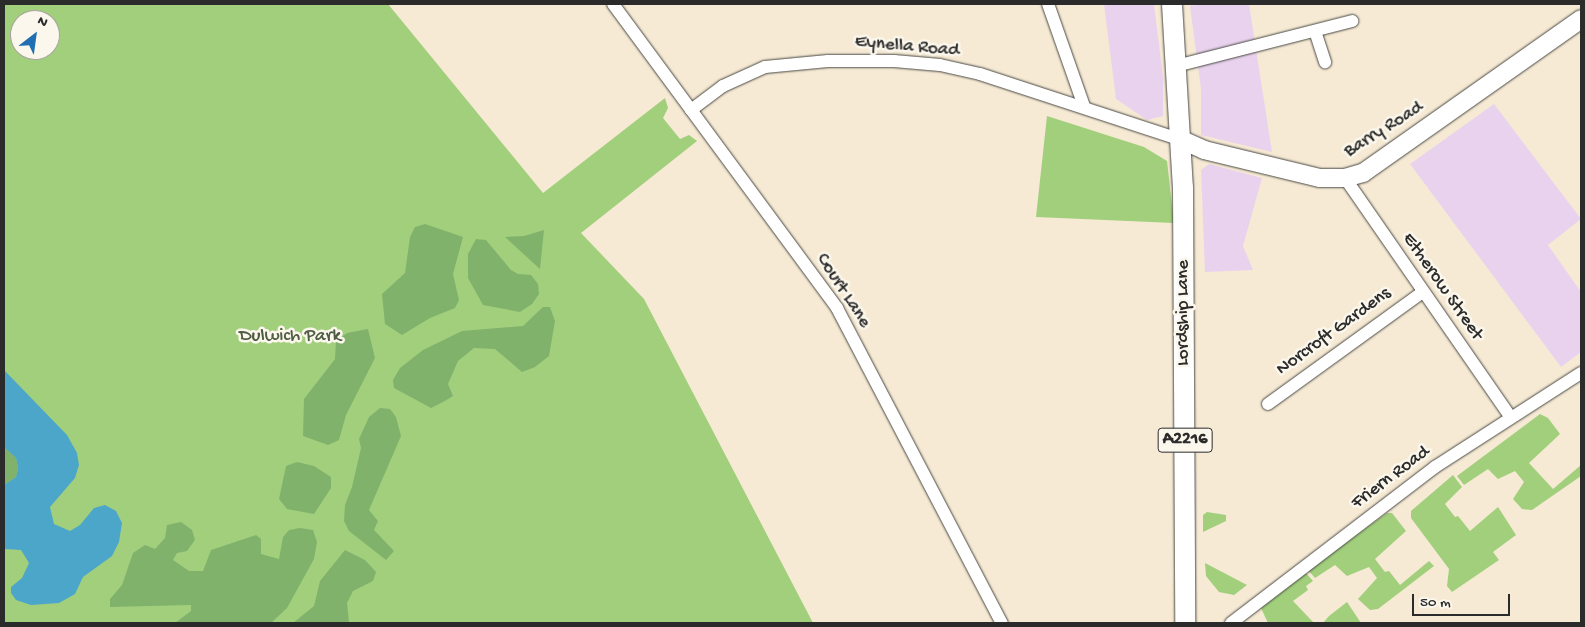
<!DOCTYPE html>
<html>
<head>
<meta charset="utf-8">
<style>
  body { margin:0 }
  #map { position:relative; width:1585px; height:627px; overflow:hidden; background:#f6ead4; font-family:"Gochi Hand",sans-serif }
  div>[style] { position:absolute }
  .built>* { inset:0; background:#e9d2ee }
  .green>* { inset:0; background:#a1cf7c }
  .forest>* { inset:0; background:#80b26c }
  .water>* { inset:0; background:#4ca6ca }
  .roads { filter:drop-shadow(0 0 1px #494844) drop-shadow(0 0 1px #494844) }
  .minor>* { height:12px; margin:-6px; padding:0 6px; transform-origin:6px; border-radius:6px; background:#fff }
  .secondary>* { height:18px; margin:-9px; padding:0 9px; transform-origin:9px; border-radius:9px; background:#fff }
  .primary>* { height:20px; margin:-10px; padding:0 10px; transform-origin:10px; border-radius:10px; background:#fff }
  span { translate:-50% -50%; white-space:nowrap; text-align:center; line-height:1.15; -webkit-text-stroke:5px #fbf7ec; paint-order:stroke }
  .shield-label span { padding:1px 4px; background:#fbf7ec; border:1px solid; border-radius:4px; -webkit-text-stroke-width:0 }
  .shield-label { font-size:18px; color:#2b2b2b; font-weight:700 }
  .street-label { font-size:19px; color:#2b2b2b }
  .park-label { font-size:19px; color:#4e5c43 }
  .frame { position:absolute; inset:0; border:5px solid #2b2b2b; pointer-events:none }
  .north { position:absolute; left:10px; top:10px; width:50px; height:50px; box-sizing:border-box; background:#fbf7ec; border:1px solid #a8a59f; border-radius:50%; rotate:30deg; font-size:14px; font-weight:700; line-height:20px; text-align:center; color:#2b2b2b }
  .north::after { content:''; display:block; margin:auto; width:18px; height:22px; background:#1f6fb2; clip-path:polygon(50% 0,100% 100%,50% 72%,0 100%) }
  .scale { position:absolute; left:1412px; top:594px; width:98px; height:22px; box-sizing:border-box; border:2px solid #2b2b2b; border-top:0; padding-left:6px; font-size:15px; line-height:18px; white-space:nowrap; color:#2b2b2b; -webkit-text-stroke:4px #fbf7ec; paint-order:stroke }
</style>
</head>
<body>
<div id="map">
  <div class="built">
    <div style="clip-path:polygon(1104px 4px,1154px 4px,1163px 77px,1163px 116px,1147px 120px,1116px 99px)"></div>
    <div style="clip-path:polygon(1203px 4px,1249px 4px,1272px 152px,1201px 135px,1201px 89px,1190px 6px)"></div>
    <div style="clip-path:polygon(1494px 104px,1581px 219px,1548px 245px,1581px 292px,1581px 352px,1561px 367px,1410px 164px)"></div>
    <div style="clip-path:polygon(1209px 164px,1262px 178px,1243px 246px,1253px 270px,1205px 272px,1201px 170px)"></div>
  </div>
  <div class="green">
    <div style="clip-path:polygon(evenodd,4px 4px,388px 4px,543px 193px,665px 98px,668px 108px,663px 118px,680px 139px,689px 135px,697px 141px,581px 233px,644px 299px,813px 623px,4px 623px,4px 4px,20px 20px,50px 20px,50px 50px,20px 50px,20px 20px)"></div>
    <div style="clip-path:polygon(1047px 116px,1144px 147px,1167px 161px,1174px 223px,1036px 217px)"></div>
    <div style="clip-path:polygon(1540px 414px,1548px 418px,1560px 434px,1529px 463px,1553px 489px,1581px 465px,1581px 476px,1532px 510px,1522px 509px,1513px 499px,1524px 482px,1515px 471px,1498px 479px,1488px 469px,1464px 485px,1457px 476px)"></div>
    <div style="clip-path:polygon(1453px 475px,1462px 487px,1445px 504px,1455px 517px,1458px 516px,1470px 531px,1498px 507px,1516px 535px,1493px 552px,1499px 560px,1452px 592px,1447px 586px,1449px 569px,1411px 518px,1411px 511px)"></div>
    <div style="clip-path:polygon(1207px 512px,1226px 515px,1226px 521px,1203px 532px,1203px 515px)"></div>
    <div style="clip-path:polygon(1387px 513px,1392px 513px,1406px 531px,1375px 559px,1385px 572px,1389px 571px,1400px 585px,1429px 561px,1434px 566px,1378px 609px,1370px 610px,1358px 599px,1377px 578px,1369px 567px,1347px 576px,1335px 565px,1315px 578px,1308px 570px)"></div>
    <div style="clip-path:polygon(1205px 563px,1247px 585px,1234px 595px,1219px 592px,1206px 576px)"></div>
    <div style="clip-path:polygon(1305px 572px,1313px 581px,1306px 586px,1308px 590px,1293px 601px,1314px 623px,1268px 623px,1260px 606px)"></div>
    <div style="clip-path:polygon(1347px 602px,1361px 623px,1323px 623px,1329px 616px)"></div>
  </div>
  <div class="forest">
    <div style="clip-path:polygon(425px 224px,463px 237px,453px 274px,459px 300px,455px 308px,430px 318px,402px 335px,385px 324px,382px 294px,405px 273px,410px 237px,415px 227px)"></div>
    <div style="clip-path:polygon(544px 230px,540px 269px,505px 237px,524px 236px)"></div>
    <div style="clip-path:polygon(476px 239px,486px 240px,511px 270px,518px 274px,531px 275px,538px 284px,539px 294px,532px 304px,520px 312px,483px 305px,468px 278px,468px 254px)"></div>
    <div style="clip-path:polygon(543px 307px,550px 307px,555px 321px,549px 356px,535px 367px,522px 372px,495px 349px,474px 348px,458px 361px,448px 384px,453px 396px,443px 402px,431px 408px,394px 388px,393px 380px,400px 368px,423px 350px,462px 331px,523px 326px)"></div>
    <div style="clip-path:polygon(368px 329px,375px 358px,346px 415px,339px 440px,328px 445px,303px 436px,304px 399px,335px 359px,336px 341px,347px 333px)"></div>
    <div style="clip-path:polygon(380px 408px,390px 409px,396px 417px,401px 436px,369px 510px,378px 521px,374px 530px,394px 551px,386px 560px,349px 531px,344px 521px,345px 505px,352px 487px,361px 448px,359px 439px,369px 417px)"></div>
    <div style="clip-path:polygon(4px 447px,16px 458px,18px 468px,16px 477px,4px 485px)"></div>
    <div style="clip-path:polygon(297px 462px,314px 466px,331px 477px,331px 488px,314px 514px,287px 509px,279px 499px,286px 466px)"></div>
    <div style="clip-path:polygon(181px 522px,192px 530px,195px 540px,187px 551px,177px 553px,173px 560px,189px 571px,203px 571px,211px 550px,256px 535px,261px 539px,261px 554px,279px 559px,283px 537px,289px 530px,300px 528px,313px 530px,317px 542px,314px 559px,287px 608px,271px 623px,175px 623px,191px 611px,191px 605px,110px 607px,110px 599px,122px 585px,133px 553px,145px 545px,155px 549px,165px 538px,167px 525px)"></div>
    <div style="clip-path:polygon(345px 550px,365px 560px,376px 572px,373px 581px,353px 591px,347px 603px,349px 623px,293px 623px,314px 606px,320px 581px)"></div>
  </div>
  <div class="water">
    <div style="clip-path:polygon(4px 370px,67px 435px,77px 453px,79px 465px,75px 478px,50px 507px,54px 524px,70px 531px,80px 525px,94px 508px,105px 505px,116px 511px,122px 523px,119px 542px,112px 556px,83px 577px,75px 594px,59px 603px,31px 605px,16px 600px,11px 593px,11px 587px,22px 578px,29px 563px,21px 550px,4px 549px,4px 485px,16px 477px,18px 468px,16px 458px,4px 447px)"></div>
  </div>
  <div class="roads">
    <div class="minor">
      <div style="left:613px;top:4px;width:378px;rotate:53.6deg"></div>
      <div style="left:837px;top:308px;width:356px;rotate:62.4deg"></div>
      <div style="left:1048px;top:4px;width:108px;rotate:70.6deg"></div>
      <div style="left:1315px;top:31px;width:33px;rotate:72deg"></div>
      <div style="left:1176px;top:66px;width:182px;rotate:-14.3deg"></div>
      <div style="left:691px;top:110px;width:40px;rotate:-37deg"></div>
      <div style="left:723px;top:86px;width:46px;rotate:-24.3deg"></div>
      <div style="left:765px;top:67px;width:63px;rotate:-5.4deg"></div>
      <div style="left:828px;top:61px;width:66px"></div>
      <div style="left:894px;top:61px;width:46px;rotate:5deg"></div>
      <div style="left:940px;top:65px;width:41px;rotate:12.7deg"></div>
      <div style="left:980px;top:74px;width:213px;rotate:18.1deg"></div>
      <div style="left:1345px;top:178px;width:290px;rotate:55.3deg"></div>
      <div style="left:1268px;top:404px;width:191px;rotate:-35.9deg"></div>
      <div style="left:1231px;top:623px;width:257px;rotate:-37.4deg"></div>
      <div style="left:1435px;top:467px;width:174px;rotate:-32.8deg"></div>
    </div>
    <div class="secondary">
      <div style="left:1182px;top:140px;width:24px;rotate:24deg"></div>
      <div style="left:1204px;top:150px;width:119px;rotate:13.6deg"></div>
      <div style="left:1320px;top:178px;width:25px"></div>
      <div style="left:1345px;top:178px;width:19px;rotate:-16deg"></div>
      <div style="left:1363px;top:173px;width:267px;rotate:-35.2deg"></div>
    </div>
    <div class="primary">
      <div style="left:1172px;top:4px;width:183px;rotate:86.6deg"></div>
      <div style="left:1183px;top:187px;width:436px;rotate:89.7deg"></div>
    </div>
  </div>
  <div class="shield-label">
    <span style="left:1185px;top:440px">A2216</span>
  </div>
  <div class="street-label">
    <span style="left:907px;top:47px;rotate:5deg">Eynella Road</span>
    <span style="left:1384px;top:130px;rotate:-32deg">Barry Road</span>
    <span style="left:1442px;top:287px;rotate:55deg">Etherow Street</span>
    <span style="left:843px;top:291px;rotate:57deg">Court Lane</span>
    <span style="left:1184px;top:313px;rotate:-90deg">Lordship Lane</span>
    <span style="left:1334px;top:332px;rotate:-36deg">Norcroft Gardens</span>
    <span style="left:1391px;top:478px;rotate:-37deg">Friern Road</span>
  </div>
  <div class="park-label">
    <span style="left:290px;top:337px">Dulwich Park</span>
  </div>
  <div class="frame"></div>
  <div class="north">N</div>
  <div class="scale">50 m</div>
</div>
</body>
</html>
